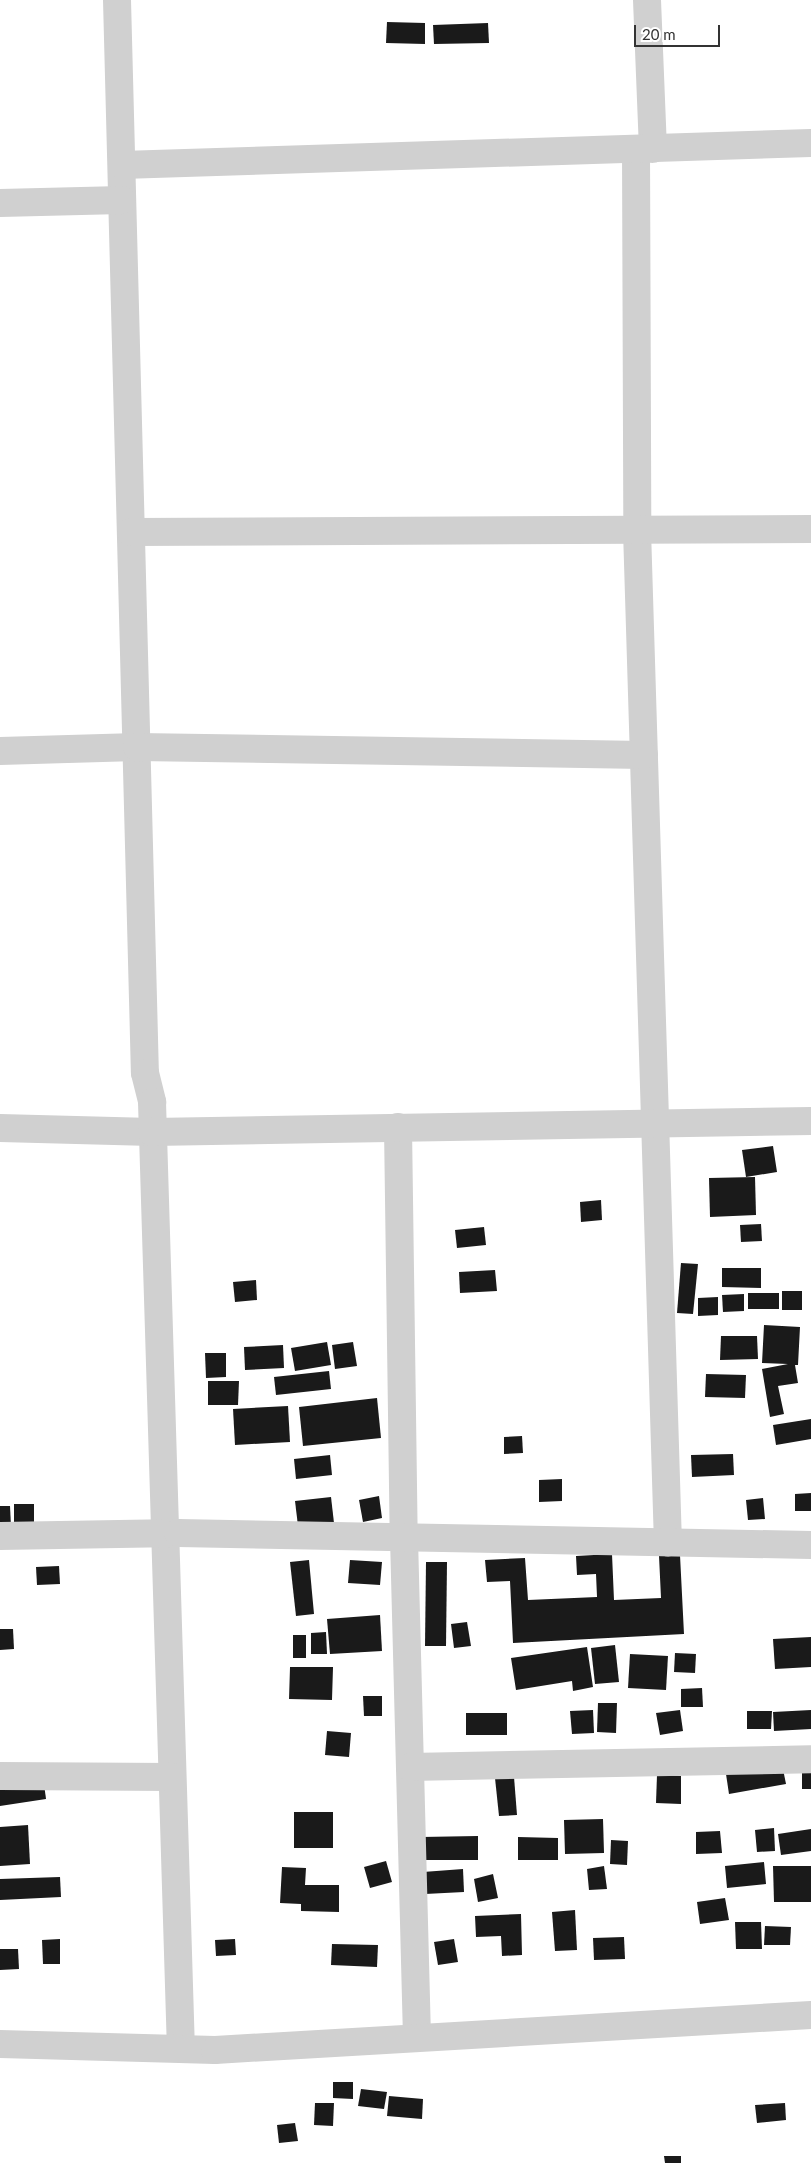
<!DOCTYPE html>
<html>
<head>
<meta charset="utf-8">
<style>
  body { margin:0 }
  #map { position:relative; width:811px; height:2163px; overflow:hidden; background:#fff; font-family:Lato,sans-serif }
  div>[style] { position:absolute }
  .building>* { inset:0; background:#1a1a1a }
  .minor>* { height:28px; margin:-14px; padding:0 14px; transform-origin:14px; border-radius:14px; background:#d0d0d0 }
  span { translate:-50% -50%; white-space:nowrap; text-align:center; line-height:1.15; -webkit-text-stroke:5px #fff; paint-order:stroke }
  .scale { position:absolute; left:634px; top:25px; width:86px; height:22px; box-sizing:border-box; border:2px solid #333; border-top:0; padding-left:6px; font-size:15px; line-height:18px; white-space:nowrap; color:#333; -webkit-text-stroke:4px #fff; paint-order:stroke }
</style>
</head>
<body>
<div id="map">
  <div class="building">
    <div style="clip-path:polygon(387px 22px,425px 23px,425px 44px,386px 43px)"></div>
    <div style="clip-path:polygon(488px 23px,489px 43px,434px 44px,433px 25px)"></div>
    <div style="clip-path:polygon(773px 1146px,777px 1172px,746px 1177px,742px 1150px)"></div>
    <div style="clip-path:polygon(755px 1177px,756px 1215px,710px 1217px,709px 1178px)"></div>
    <div style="clip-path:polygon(601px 1200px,602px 1220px,581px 1222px,580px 1202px)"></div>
    <div style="clip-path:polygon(761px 1224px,762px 1241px,741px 1242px,740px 1225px)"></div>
    <div style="clip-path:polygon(484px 1227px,486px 1245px,457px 1248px,455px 1230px)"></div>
    <div style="clip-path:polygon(681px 1263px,698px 1264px,693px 1314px,677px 1313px)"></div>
    <div style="clip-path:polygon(722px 1268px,761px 1268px,761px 1288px,722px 1287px)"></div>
    <div style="clip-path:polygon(495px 1270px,497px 1291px,460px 1293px,459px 1272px)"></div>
    <div style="clip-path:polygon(256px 1280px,257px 1300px,235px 1302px,233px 1282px)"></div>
    <div style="clip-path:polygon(782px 1291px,802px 1291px,802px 1310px,782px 1310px)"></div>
    <div style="clip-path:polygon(748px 1293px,779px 1293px,779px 1309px,748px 1309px)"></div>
    <div style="clip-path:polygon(744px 1294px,744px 1311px,723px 1312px,722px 1295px)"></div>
    <div style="clip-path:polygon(718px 1297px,718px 1315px,698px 1316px,698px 1298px)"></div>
    <div style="clip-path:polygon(764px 1325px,800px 1327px,798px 1365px,795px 1365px,798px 1383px,778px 1386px,784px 1414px,770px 1417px,762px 1369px,788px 1364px,762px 1363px)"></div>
    <div style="clip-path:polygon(721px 1336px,757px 1336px,758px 1359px,720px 1360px)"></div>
    <div style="clip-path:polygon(327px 1342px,331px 1365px,295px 1371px,291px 1348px)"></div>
    <div style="clip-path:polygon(353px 1342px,357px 1366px,335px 1369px,332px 1345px)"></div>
    <div style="clip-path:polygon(283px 1345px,284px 1368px,245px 1370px,244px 1347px)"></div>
    <div style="clip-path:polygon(205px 1353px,226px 1353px,226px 1377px,206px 1378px)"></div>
    <div style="clip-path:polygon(329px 1371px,331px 1389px,276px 1395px,274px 1377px)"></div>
    <div style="clip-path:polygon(706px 1374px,746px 1375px,745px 1398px,705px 1397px)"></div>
    <div style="clip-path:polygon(208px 1381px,239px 1381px,238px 1405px,208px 1405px)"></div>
    <div style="clip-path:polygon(377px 1398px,381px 1438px,303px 1446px,299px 1407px)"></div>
    <div style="clip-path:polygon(288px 1406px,290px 1442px,235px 1445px,233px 1409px)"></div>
    <div style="clip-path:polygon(811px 1419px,811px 1439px,776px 1445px,773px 1425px)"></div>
    <div style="clip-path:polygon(522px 1436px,523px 1453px,504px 1454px,504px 1437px)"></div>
    <div style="clip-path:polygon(733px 1454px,734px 1475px,692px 1477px,691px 1455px)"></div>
    <div style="clip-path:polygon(330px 1455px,332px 1475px,296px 1479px,294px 1459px)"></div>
    <div style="clip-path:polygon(562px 1479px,562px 1501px,539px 1502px,539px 1480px)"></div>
    <div style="clip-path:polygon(811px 1493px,811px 1511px,795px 1511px,795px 1494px)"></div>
    <div style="clip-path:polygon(379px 1496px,382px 1518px,363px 1522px,359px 1500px)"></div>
    <div style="clip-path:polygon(331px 1497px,334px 1523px,298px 1526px,295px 1501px)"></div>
    <div style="clip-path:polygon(763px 1498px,765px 1519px,748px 1520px,746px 1500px)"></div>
    <div style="clip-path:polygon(14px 1504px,34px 1504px,34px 1523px,14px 1523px)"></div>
    <div style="clip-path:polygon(0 1506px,10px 1506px,11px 1526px,0 1527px)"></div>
    <div style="clip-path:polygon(612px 1554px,614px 1600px,661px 1598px,659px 1556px,680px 1555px,684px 1634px,513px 1643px,510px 1581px,487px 1582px,485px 1560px,525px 1558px,528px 1600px,597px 1597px,596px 1574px,577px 1575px,576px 1556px)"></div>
    <div style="clip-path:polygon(309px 1560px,314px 1614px,296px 1616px,290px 1562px)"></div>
    <div style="clip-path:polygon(350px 1560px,382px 1562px,380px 1585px,348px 1583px)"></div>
    <div style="clip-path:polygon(426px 1562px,447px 1562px,446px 1646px,425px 1646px)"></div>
    <div style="clip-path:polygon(59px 1566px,60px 1584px,37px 1585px,36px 1567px)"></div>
    <div style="clip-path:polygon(380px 1615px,382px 1651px,330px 1654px,327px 1619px)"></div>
    <div style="clip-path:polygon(467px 1622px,471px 1646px,454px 1648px,451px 1624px)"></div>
    <div style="clip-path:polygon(0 1629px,13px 1629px,14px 1649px,0 1650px)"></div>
    <div style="clip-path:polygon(326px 1632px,327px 1654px,311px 1654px,311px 1633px)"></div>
    <div style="clip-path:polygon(293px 1635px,306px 1635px,306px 1658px,293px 1658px)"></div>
    <div style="clip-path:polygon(811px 1637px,811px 1667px,775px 1669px,773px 1639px)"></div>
    <div style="clip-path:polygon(615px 1645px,619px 1682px,595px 1684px,591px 1648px)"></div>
    <div style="clip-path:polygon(587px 1647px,593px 1687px,573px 1691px,572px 1681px,516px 1690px,511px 1658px)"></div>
    <div style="clip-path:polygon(675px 1653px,696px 1654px,695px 1673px,674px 1672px)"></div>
    <div style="clip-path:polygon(630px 1654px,668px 1656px,666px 1690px,628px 1688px)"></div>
    <div style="clip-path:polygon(290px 1667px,333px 1667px,332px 1700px,289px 1699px)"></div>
    <div style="clip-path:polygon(702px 1688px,703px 1707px,681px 1707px,681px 1689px)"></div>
    <div style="clip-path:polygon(363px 1696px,382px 1696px,382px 1716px,364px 1716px)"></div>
    <div style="clip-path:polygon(598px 1703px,617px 1703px,616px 1733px,597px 1732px)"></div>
    <div style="clip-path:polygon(593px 1710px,594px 1733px,572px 1734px,570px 1711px)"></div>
    <div style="clip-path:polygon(680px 1710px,683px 1731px,660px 1735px,656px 1713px)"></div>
    <div style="clip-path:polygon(811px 1710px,811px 1729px,774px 1731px,773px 1712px)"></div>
    <div style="clip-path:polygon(747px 1711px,772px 1711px,771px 1729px,747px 1729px)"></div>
    <div style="clip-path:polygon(466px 1713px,507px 1713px,507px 1735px,466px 1735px)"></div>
    <div style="clip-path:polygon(327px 1731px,351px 1733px,349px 1757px,325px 1755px)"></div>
    <div style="clip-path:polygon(782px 1764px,786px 1784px,729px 1794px,726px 1774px)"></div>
    <div style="clip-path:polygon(802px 1769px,811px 1769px,811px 1789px,802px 1789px)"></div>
    <div style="clip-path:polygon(657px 1775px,681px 1776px,681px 1804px,656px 1803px)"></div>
    <div style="clip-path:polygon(43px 1776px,46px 1799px,0 1806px,0 1783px)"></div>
    <div style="clip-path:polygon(514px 1777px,517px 1815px,499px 1816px,495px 1778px)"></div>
    <div style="clip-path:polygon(294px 1812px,333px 1812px,333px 1848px,294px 1848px)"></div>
    <div style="clip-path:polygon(603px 1819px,604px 1853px,565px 1854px,564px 1820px)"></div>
    <div style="clip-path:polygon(28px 1825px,30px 1864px,0 1866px,0 1827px)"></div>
    <div style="clip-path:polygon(774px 1828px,775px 1851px,757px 1852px,755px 1830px)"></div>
    <div style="clip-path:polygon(811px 1829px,811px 1851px,781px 1855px,778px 1834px)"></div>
    <div style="clip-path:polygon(720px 1831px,722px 1853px,696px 1854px,696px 1832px)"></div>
    <div style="clip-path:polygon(478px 1836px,478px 1860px,422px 1860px,421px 1837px)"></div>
    <div style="clip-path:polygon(518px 1837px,558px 1838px,558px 1860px,518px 1860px)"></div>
    <div style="clip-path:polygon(611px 1840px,628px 1841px,627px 1865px,610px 1864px)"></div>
    <div style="clip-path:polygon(386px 1861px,392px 1882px,370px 1888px,364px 1867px)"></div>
    <div style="clip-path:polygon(764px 1862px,766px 1884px,727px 1888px,725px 1866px)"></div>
    <div style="clip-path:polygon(604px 1866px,607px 1889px,589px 1890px,587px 1869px)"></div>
    <div style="clip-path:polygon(773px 1866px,811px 1866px,811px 1902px,774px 1902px)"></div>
    <div style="clip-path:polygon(282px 1867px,306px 1868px,305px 1885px,339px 1885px,339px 1912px,301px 1911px,301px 1904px,280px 1903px)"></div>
    <div style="clip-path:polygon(463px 1869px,464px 1892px,425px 1894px,423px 1872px)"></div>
    <div style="clip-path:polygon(493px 1874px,498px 1898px,478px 1902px,474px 1879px)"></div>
    <div style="clip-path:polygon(60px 1877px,61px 1897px,0 1900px,0 1879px)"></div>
    <div style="clip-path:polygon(725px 1898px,729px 1920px,700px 1924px,697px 1902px)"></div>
    <div style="clip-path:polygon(575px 1910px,577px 1950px,555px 1951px,552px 1912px)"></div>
    <div style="clip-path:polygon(521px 1914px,522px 1955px,502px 1956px,501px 1936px,476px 1937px,475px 1916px)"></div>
    <div style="clip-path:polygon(735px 1922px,761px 1922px,762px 1949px,736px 1949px)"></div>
    <div style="clip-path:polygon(765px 1926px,791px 1927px,790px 1945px,764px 1945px)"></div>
    <div style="clip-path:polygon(624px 1937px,625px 1959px,594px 1960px,593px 1938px)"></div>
    <div style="clip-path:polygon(60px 1939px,60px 1964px,43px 1964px,42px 1940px)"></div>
    <div style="clip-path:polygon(235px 1939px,236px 1955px,216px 1956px,215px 1940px)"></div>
    <div style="clip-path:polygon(454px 1939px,458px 1962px,438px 1965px,434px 1942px)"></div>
    <div style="clip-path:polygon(332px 1944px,378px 1945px,377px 1967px,331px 1965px)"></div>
    <div style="clip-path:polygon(0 1949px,18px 1949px,19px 1969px,0 1970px)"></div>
    <div style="clip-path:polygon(333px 2082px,353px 2082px,353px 2099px,333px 2098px)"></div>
    <div style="clip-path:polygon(361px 2089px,387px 2092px,384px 2109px,358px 2106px)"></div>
    <div style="clip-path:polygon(389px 2096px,423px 2099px,422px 2119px,387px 2116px)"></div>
    <div style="clip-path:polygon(315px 2103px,334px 2103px,333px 2126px,314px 2125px)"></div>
    <div style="clip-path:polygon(785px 2103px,786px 2120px,757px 2123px,755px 2105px)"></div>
    <div style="clip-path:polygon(295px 2123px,298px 2141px,279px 2143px,277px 2125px)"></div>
    <div style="clip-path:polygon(664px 2156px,681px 2156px,681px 2163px,665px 2163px)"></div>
  </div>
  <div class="minor">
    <div style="left:117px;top:0;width:1073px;rotate:88.51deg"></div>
    <div style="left:145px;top:1073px;width:30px;rotate:76deg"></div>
    <div style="left:152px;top:1102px;width:947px;rotate:88.25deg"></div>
    <div style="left:647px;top:0;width:149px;rotate:87.7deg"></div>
    <div style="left:636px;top:149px;width:381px;rotate:89.8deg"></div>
    <div style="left:637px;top:530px;width:1013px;rotate:88.25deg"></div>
    <div style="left:122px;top:165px;width:689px;rotate:-1.83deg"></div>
    <div style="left:0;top:203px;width:122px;rotate:-1.4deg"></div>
    <div style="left:131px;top:532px;width:680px;rotate:-0.25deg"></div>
    <div style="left:0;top:751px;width:137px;rotate:-1.7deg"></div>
    <div style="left:137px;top:747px;width:507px;rotate:0.9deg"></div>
    <div style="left:398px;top:1127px;width:411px;rotate:89.2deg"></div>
    <div style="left:404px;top:1538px;width:500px;rotate:88.51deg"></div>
    <div style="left:0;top:1128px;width:152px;rotate:1.5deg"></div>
    <div style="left:152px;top:1132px;width:659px;rotate:-0.96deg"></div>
    <div style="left:0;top:1536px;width:178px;rotate:-1deg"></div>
    <div style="left:178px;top:1533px;width:633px;rotate:1.09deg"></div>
    <div style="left:410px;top:1767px;width:401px;rotate:-1.1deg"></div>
    <div style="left:0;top:1776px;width:172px;rotate:0.3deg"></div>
    <div style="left:0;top:2044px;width:215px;rotate:1.6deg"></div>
    <div style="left:215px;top:2050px;width:597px;rotate:-3.36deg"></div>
  </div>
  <div class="scale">20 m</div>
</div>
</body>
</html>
